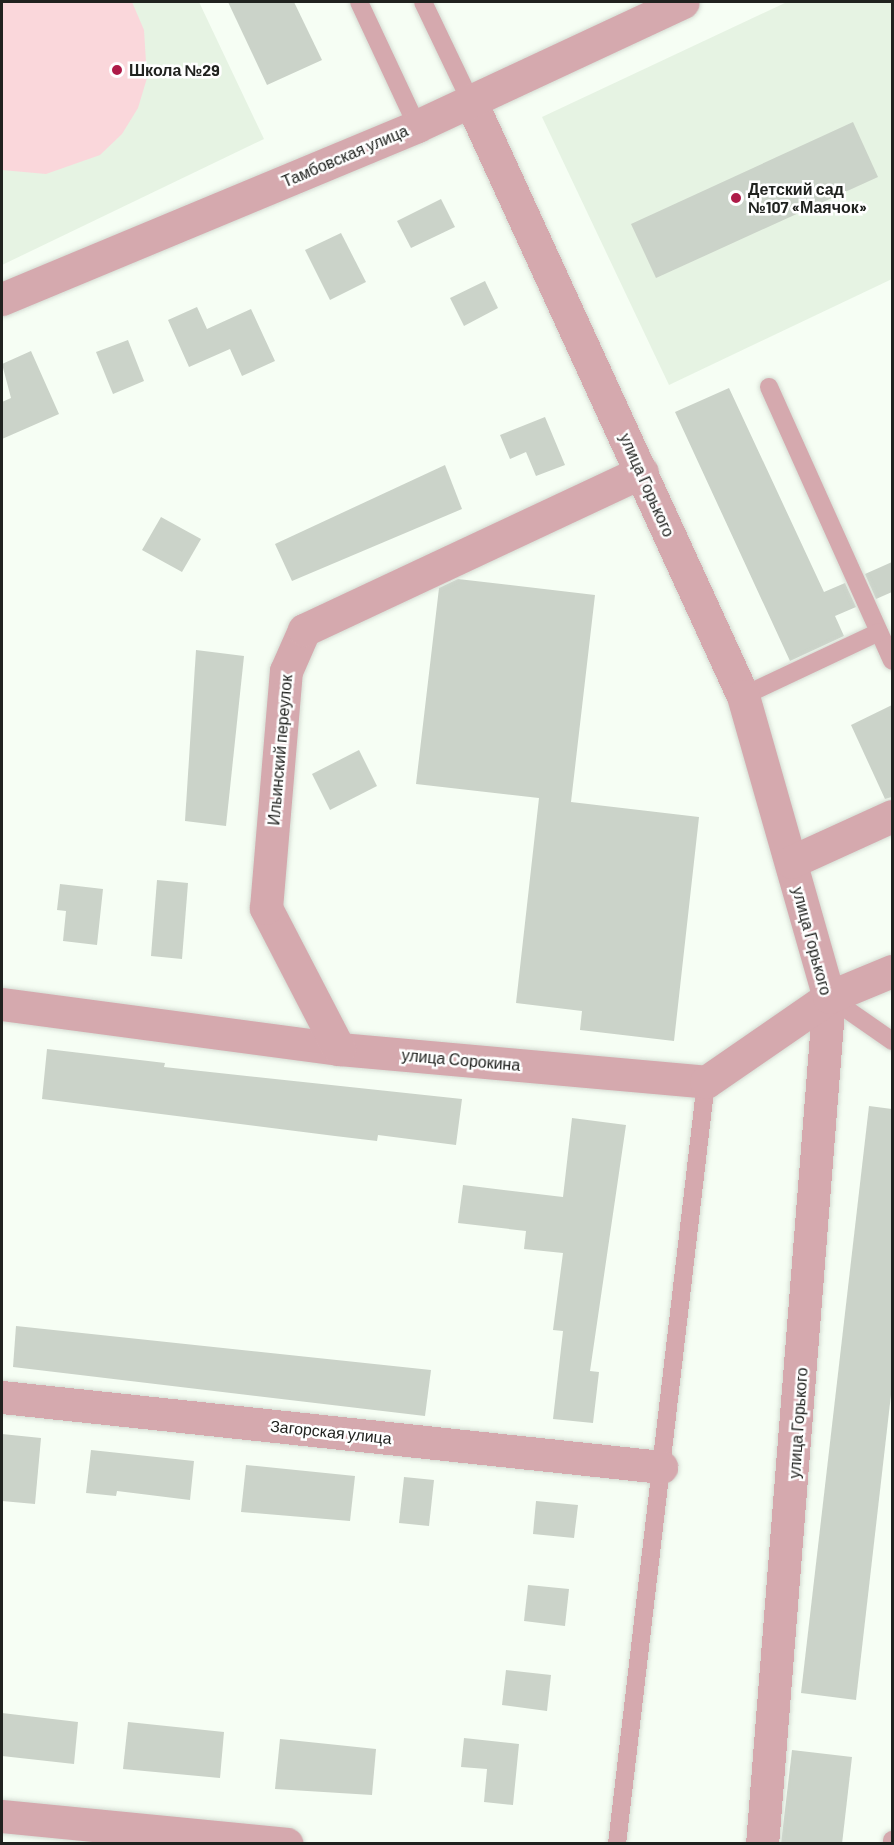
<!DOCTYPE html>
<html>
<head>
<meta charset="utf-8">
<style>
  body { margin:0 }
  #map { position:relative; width:894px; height:1845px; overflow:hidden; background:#f6fef4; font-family:Barlow,sans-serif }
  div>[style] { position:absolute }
  .built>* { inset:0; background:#e6f3e3 }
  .green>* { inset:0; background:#fad7db }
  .building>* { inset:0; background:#cbd3c9 }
  .roads { filter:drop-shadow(0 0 2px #d4dbd2) drop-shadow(0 0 2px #d4dbd2) }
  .lane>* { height:18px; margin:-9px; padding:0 9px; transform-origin:9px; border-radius:9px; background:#d5a9ae }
  .street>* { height:33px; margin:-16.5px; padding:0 16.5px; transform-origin:16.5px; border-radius:16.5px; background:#d5a9ae }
  .dots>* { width:16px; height:16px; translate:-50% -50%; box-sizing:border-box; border:3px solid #fff; border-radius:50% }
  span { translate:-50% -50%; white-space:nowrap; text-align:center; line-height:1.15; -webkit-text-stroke:5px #fff; paint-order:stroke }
  .poi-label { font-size:16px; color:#20221f; font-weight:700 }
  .left { translate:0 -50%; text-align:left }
  .street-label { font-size:16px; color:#20221f }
  .frame { position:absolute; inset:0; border:3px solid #20221f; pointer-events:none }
</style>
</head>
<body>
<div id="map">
  <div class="built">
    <div style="clip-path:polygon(2px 2px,199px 2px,264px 139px,2px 265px)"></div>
    <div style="clip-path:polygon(787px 2px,892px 2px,892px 279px,669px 385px,542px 117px)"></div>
  </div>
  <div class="green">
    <div style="clip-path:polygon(2px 2px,132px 2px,144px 30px,147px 78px,138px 108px,122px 134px,100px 155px,46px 174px,2px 170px)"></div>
  </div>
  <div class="building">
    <div style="clip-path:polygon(228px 2px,294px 2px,322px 60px,267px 85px)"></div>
    <div style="clip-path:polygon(853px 122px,878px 177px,656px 278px,631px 224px)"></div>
    <div style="clip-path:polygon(441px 199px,455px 227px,411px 248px,397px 221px)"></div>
    <div style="clip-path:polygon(341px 233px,366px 282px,330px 300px,305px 250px)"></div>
    <div style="clip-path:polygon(485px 281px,498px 308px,464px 326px,450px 298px)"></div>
    <div style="clip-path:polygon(197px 307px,207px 329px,251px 309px,275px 361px,242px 376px,230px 349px,189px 367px,168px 320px)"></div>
    <div style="clip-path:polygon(128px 340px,144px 381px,113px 394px,96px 352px)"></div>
    <div style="clip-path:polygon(31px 351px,59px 414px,2px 439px,2px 402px,11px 398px,2px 364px)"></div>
    <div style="clip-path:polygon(729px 388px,824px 592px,845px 583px,856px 607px,835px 616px,844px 636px,790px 661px,675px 412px)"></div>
    <div style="clip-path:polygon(545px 417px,565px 465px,536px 476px,526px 452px,510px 459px,500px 435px)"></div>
    <div style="clip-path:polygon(445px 465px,462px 509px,292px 581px,275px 544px)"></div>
    <div style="clip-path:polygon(161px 517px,201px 539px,182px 572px,142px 550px)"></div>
    <div style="clip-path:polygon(892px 562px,892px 592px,876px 599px,865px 574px)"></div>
    <div style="clip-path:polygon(458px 579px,595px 595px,571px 802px,699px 817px,674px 1041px,580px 1030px,582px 1011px,516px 1003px,539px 798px,416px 784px,439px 588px)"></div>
    <div style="clip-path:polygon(196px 650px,244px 656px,226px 826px,185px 821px)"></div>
    <div style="clip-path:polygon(892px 705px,892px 797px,885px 799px,851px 725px)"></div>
    <div style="clip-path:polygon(359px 750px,377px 786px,330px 810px,312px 774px)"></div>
    <div style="clip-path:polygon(157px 880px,188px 883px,182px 959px,151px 956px)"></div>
    <div style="clip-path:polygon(60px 884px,103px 889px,97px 945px,63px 941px,66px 911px,57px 910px)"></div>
    <div style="clip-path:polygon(47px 1049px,165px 1063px,164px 1067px,462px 1099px,456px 1145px,378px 1135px,377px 1141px,335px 1136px,42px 1099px)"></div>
    <div style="clip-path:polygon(869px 1106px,892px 1109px,892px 1386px,856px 1700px,801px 1693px)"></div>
    <div style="clip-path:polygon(572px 1118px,626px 1125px,590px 1371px,599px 1372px,593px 1423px,553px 1419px,563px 1331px,553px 1330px,563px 1253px,524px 1249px,526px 1231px,458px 1223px,463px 1185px,563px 1197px)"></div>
    <div style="clip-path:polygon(16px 1326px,431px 1370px,425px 1416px,13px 1367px)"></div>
    <div style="clip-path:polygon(2px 1434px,41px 1438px,35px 1504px,2px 1501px)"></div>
    <div style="clip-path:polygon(91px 1450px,194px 1461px,190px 1500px,117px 1491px,116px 1496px,86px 1493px)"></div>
    <div style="clip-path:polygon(246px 1465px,355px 1476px,350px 1521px,241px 1512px)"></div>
    <div style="clip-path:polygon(404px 1477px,434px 1480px,429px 1526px,399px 1523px)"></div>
    <div style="clip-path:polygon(536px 1501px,578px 1505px,574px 1538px,533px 1534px)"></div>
    <div style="clip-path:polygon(528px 1585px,569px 1589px,565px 1626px,524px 1621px)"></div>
    <div style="clip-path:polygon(506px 1670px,551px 1675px,547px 1711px,502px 1705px)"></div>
    <div style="clip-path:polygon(2px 1713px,78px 1722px,74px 1764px,2px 1756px)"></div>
    <div style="clip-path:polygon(128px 1722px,224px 1732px,220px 1778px,123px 1769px)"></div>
    <div style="clip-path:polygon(464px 1738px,519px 1744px,513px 1805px,484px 1802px,487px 1769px,461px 1767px)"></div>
    <div style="clip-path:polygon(280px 1739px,376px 1749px,372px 1795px,275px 1789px)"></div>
    <div style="clip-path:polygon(792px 1750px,852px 1757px,842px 1844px,781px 1844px)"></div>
  </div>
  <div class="roads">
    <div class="lane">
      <div style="left:359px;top:2px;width:137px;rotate:64.9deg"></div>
      <div style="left:423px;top:2px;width:111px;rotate:64.4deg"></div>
      <div style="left:769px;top:387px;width:300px;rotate:65.8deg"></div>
      <div style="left:743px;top:696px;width:150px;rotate:-25.2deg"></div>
      <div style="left:829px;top:997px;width:77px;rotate:34.9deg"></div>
      <div style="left:617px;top:1844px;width:767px;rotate:-83.34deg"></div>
      <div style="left:892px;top:1844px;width:4px;rotate:-90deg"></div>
    </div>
    <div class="street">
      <div style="left:471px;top:102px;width:653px;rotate:65.4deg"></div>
      <div style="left:743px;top:696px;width:313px;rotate:74.1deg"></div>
      <div style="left:829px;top:997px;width:850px;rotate:94.52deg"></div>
      <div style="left:2px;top:299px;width:450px;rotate:-22.6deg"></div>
      <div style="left:417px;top:126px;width:293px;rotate:-25deg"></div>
      <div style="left:791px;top:862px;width:111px;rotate:-24.5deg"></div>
      <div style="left:2px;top:1004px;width:340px;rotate:7.6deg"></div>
      <div style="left:339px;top:1049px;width:368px;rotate:5.1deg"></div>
      <div style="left:706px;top:1082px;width:150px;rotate:-34.6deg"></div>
      <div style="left:829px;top:997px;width:68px;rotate:-22.4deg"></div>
      <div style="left:339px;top:1049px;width:159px;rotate:-117.4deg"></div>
      <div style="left:266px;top:908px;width:238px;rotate:-85.2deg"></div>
      <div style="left:286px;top:671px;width:45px;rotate:-66.3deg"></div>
      <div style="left:304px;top:630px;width:373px;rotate:-25.1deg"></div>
      <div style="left:2px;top:1397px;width:663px;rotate:6.06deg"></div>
      <div style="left:2px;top:1816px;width:286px;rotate:5.6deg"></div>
    </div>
  </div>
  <div class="dots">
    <div style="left:117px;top:70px;background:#ae1b48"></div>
    <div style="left:736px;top:198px;background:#ae1b48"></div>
  </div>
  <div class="poi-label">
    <span class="left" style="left:129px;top:70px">Школа №29</span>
    <span class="left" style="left:748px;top:198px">Детский сад<br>№107 «Маячок»</span>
  </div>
  <div class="street-label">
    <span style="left:345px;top:156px;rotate:-23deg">Тамбовская улица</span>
    <span style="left:647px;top:485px;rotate:66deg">улица Горького</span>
    <span style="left:280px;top:750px;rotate:-85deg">Ильинский переулок</span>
    <span style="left:812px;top:941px;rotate:75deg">улица Горького</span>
    <span style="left:461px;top:1060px;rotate:5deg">улица Сорокина</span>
    <span style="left:798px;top:1423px;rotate:-86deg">улица Горького</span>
    <span style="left:331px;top:1432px;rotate:6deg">Загорская улица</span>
  </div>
  <div class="frame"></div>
</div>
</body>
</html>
